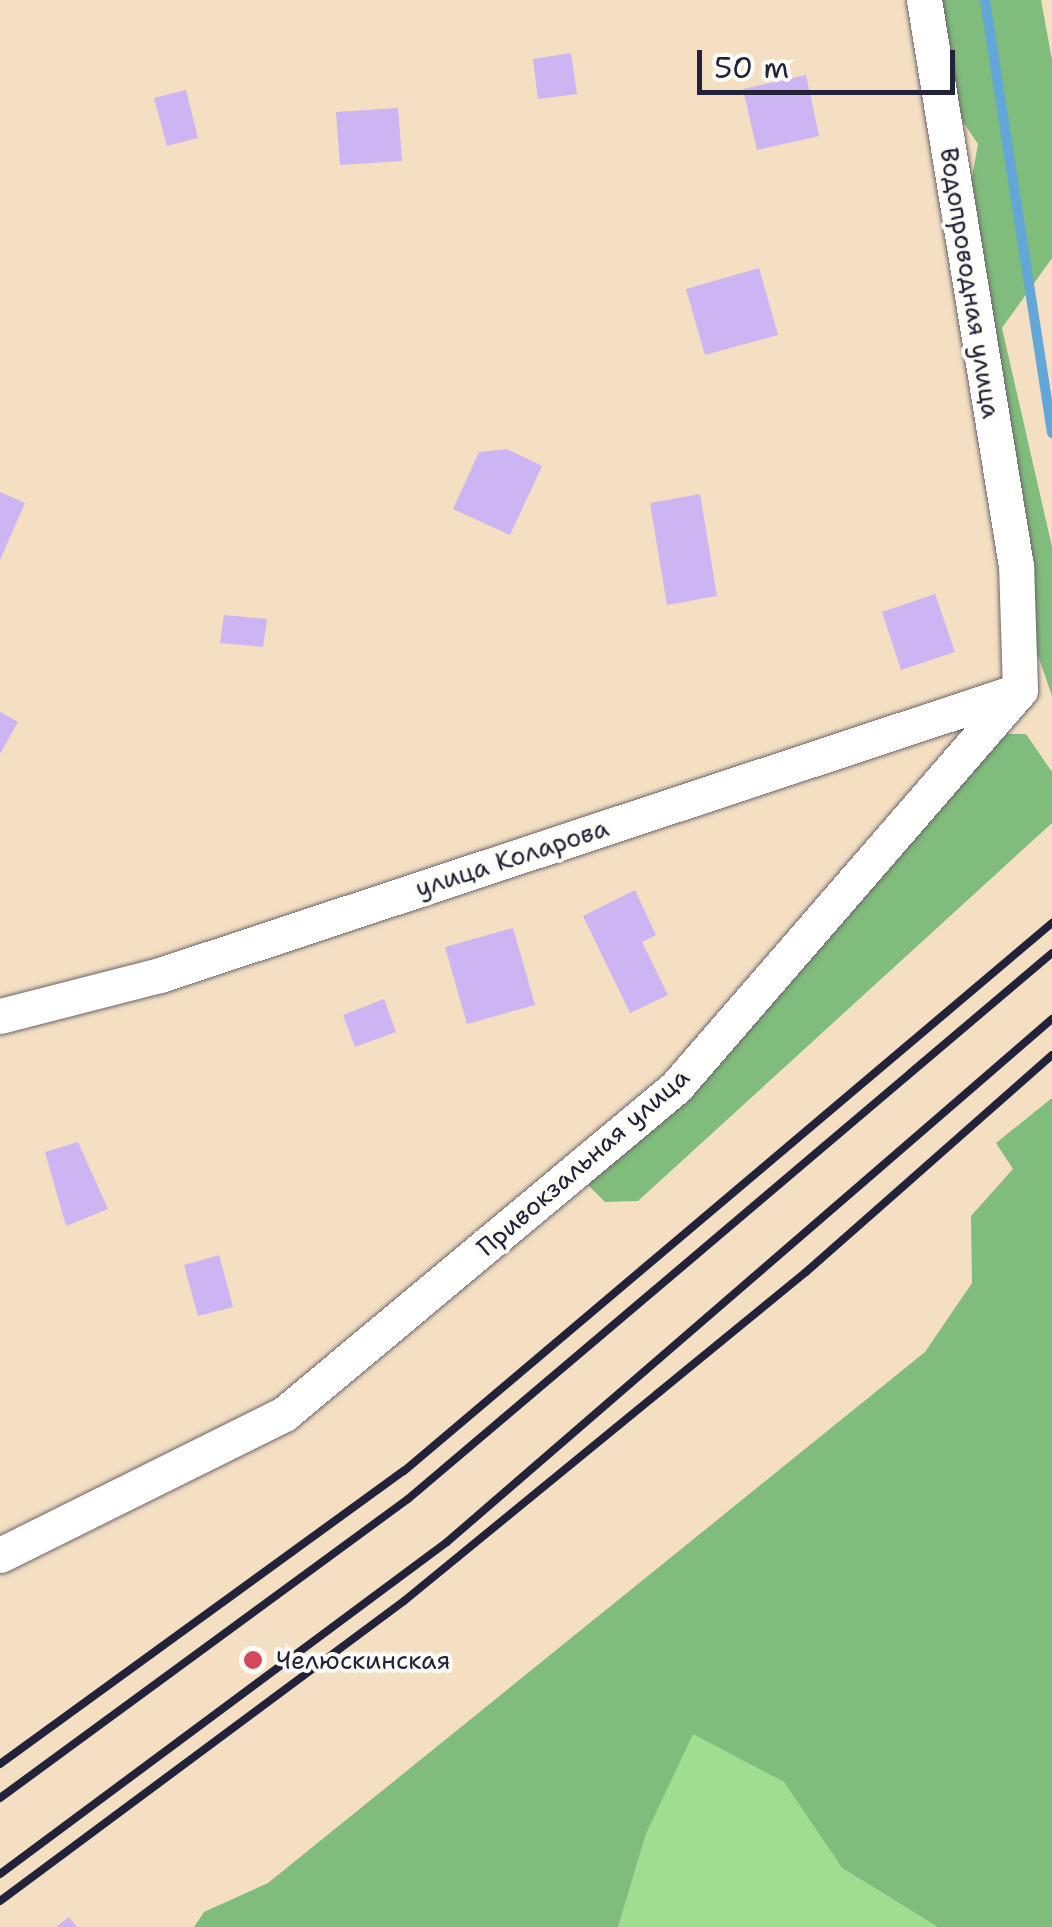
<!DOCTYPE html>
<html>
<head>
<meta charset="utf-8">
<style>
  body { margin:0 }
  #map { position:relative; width:1052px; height:1927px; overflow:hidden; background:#f4dfc3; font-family:"Shantell Sans",sans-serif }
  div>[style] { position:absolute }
  .green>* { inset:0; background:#a1dd91 }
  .forest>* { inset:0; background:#80bc7b }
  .stream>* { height:10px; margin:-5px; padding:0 5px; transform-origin:5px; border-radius:5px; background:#62a7d8 }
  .building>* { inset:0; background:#cdb4f2 }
  .roads { filter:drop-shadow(0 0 2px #6c646b) drop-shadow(0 0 2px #6c646b) }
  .minor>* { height:35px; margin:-17.5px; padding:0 17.5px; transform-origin:17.5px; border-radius:17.5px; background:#fff }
  .rail>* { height:8px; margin:-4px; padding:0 4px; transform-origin:4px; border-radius:4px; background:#22223b }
  .dots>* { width:28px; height:28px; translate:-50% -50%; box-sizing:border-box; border:5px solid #fdfcf7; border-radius:50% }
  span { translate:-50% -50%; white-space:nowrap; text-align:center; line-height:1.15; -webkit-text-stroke:8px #fdfcf7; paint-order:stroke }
  .street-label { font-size:25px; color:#22223b }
  .poi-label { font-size:25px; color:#22223b }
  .left { translate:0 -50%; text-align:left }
  .scale { position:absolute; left:697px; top:50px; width:258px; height:45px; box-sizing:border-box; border:5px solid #22223b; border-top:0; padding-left:12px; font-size:30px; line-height:35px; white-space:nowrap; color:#22223b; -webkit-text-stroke:8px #fdfcf7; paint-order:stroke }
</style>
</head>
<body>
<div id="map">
  <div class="green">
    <div style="clip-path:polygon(692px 1733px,784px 1782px,842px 1868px,938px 1927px,618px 1927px,646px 1834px)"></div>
  </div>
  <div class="forest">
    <div style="clip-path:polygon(942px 0,1041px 0,1052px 60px,1052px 258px,1002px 328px,1052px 547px,1052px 696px,1032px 638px,970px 188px,978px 144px,959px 116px)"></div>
    <div style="clip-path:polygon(1000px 734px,1026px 734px,1052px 772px,1052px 823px,638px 1201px,605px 1202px,586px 1183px,687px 1100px)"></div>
    <div style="clip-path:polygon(1052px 1098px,1052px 1927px,938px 1927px,842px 1868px,784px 1782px,693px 1734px,646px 1834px,618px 1927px,194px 1927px,204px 1912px,268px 1883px,925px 1352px,972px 1283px,971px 1216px,1013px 1169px,996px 1143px)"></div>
  </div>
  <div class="stream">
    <div style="left:985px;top:0;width:438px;rotate:81.2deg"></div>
  </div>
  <div class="building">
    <div style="clip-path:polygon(571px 53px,577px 94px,538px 99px,533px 59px)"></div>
    <div style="clip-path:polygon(806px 75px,819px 136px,757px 150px,743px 89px)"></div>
    <div style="clip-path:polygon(186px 90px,198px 138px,167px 146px,154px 98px)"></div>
    <div style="clip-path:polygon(398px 108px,402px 161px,340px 165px,336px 112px)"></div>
    <div style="clip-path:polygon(759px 268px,778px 335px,705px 355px,686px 289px)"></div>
    <div style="clip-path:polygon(507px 449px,542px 466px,510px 535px,453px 509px,479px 452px)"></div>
    <div style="clip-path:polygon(0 492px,25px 503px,0 560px)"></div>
    <div style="clip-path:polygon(700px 494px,717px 596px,667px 605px,650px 503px)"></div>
    <div style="clip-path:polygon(935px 594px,955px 652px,901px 670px,882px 612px)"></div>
    <div style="clip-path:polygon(224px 615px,267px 619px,263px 647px,220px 643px)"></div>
    <div style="clip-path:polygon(0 712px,18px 722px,0 754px)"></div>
    <div style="clip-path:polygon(635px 890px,656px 935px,642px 942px,668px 995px,630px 1013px,583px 916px)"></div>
    <div style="clip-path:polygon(513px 928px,535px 1005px,467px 1024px,445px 947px)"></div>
    <div style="clip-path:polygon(384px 999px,396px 1032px,355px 1047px,343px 1015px)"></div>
    <div style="clip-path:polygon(78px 1142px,108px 1209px,66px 1226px,45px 1152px)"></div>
    <div style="clip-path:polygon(219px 1255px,233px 1307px,198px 1316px,184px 1265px)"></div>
    <div style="clip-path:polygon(69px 1917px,77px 1927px,56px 1927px)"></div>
  </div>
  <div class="roads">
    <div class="minor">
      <div style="left:0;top:1016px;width:165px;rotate:-14.4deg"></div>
      <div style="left:160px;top:975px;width:904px;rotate:-18.31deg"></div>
      <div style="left:0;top:1555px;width:317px;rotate:-26.4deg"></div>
      <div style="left:284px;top:1414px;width:510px;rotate:-39.83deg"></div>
      <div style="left:676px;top:1087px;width:525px;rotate:-49.09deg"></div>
      <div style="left:1020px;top:690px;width:124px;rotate:-91.8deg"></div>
      <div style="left:1016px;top:566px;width:573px;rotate:-99.23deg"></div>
    </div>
  </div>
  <div class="rail">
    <div style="left:0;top:1764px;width:499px;rotate:-36deg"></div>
    <div style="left:404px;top:1471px;width:849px;rotate:-40.22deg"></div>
    <div style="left:0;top:1798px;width:506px;rotate:-36.24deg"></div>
    <div style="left:408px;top:1499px;width:844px;rotate:-40.29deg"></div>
    <div style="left:0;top:1874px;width:557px;rotate:-36.6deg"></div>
    <div style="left:447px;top:1542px;width:800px;rotate:-40.84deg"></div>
    <div style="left:0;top:1901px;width:503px;rotate:-36.6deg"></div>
    <div style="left:404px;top:1601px;width:519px;rotate:-39.3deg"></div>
    <div style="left:806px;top:1272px;width:328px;rotate:-41.4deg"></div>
  </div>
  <div class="dots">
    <div style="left:253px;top:1660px;background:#d1495b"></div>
  </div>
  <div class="street-label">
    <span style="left:970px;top:283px;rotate:81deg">Водопроводная улица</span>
    <span style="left:512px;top:858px;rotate:-18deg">улица Коларова</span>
    <span style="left:583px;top:1162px;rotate:-41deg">Привокзальная улица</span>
  </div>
  <div class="poi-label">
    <span class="left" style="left:276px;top:1660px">Челюскинская</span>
  </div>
  <div class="scale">50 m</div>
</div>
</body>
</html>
